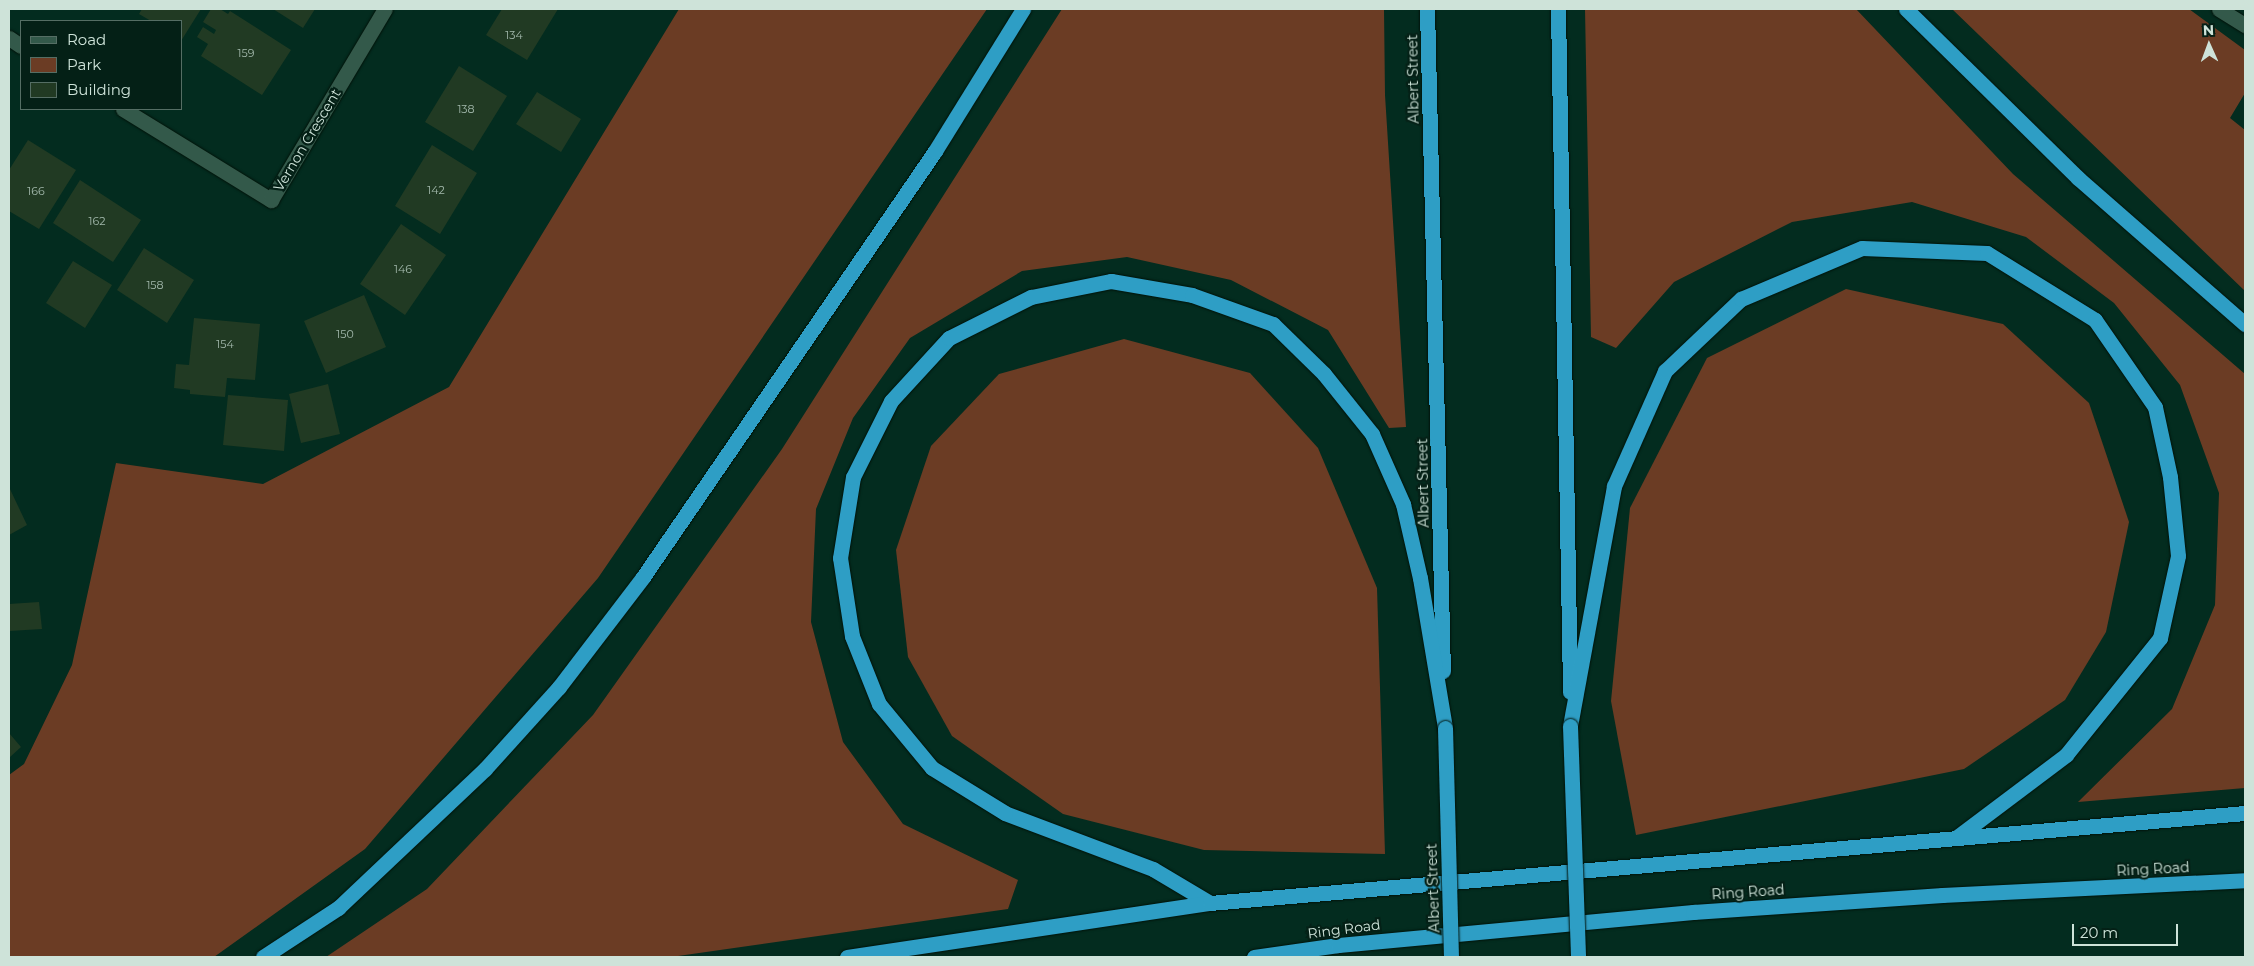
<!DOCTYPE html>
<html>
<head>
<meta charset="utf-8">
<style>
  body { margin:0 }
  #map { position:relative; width:2254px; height:966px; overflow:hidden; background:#032c1f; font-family:Montserrat,sans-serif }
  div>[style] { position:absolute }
  .green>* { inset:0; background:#6b3c24 }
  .building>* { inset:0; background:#213a23 }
  .roads { filter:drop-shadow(0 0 1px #001209) drop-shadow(0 0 1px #001209) }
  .minor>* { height:15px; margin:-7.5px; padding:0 7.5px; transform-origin:7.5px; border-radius:7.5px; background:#33594a }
  .highway>* { height:15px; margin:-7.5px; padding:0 7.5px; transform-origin:7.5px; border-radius:7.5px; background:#2e9ec5 }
  .bridges { filter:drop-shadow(0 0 1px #001209) drop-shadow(0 0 1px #001209) }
  .highway-bridge>* { height:15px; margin:-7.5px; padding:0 7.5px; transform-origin:7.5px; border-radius:7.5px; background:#2e9ec5 }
  span { translate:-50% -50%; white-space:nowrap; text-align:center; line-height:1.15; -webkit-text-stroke:4.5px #042016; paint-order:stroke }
  .number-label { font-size:11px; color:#a3b9ac }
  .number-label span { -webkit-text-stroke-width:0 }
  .street-label { font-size:14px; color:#cee3d9 }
  .frame { position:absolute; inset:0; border:10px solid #cee3d9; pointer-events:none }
  .legend { position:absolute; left:20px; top:20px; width:162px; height:90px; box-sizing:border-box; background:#042016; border:1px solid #556e64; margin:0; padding:6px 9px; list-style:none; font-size:15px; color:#cee3d9 }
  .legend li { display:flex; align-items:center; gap:10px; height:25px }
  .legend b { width:25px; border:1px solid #556e64 }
  .north { position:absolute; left:2184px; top:20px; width:50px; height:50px; -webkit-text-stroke:4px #042016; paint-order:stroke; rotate:358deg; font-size:14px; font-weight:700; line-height:20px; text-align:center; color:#cee3d9 }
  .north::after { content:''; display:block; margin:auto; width:18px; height:22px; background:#cee3d9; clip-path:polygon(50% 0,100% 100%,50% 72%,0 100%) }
  .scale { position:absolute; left:2072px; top:924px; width:106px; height:22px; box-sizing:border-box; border:2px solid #cee3d9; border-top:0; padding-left:6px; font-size:15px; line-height:18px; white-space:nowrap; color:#cee3d9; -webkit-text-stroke:4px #042016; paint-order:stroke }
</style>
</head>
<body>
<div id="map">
  <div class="green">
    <div style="clip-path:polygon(679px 9px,987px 9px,598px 578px,365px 849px,214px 957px,9px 957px,9px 775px,24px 764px,72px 665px,116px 463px,263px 484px,449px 387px)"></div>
    <div style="clip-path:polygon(1062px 9px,1384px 9px,1385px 95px,1406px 427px,1389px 428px,1328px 330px,1231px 280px,1127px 257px,1022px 271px,910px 338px,853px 418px,816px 509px,811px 622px,843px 742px,903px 824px,1018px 880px,1008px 909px,671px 957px,326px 957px,427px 889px,593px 715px,782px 449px)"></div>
    <div style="clip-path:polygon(1585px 9px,1856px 9px,2013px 174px,2245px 374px,2245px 788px,2078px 802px,2172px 709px,2215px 605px,2219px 493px,2180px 385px,2114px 303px,2026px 237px,1912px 202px,1792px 222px,1674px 282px,1616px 348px,1591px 337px)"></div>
    <div style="clip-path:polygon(1952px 9px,2189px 9px,2245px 50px,2245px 93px,2230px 118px,2245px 130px,2245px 291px)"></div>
    <div style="clip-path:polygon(1846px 289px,2003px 324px,2089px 403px,2129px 522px,2106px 632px,2065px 700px,1964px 769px,1636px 835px,1611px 701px,1630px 508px,1707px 358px)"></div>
    <div style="clip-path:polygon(1124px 339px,1250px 373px,1318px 448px,1377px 588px,1385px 854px,1204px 850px,1063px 814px,952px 736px,908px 657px,896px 550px,931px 446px,999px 374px)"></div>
  </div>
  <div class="building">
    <div style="clip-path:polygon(142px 9px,201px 9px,181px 41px,181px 21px,151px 21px,139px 14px)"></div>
    <div style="clip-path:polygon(211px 9px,220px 9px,228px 14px,230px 11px,291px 50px,262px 95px,201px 56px,208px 44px,197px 37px,203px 27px,214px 34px,216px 30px,203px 22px)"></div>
    <div style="clip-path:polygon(273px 9px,315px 9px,303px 28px)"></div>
    <div style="clip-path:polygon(502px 9px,558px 9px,527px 60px,486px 35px)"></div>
    <div style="clip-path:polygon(459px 66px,507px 96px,473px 151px,425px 122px)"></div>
    <div style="clip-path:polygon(537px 92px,581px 119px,561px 152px,516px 124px)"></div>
    <div style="clip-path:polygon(28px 140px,76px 170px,39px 229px,9px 211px,9px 170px)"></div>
    <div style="clip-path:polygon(432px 145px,477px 173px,440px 234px,395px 206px)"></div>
    <div style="clip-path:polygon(80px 180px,141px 220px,113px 262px,53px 223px)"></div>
    <div style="clip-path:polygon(401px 224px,446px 255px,405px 315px,360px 284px)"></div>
    <div style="clip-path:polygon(144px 248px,194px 280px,167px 323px,117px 290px)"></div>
    <div style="clip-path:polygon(73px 261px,112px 285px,85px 328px,46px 303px)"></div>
    <div style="clip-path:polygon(364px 295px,386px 347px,326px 373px,304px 321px)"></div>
    <div style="clip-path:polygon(194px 318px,260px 324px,255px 380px,227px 378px,225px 397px,190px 394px,190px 390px,174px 388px,176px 364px,189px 365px)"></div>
    <div style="clip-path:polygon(328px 384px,340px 434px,301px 443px,289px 394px)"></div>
    <div style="clip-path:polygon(228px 395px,288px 400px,284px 451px,223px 445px)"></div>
    <div style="clip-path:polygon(9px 487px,27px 525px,9px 535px)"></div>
    <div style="clip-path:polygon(39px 602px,42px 629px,9px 631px,9px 604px)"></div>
    <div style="clip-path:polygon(9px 733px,21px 747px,9px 758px)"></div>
  </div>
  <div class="roads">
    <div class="minor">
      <div style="left:2219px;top:9px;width:31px;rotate:32deg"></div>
      <div style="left:9px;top:38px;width:14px;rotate:34deg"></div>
      <div style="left:123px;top:109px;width:174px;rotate:31.6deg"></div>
      <div style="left:271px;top:200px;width:222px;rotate:-59.2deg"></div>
    </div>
    <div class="highway">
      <div style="left:1427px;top:9px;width:662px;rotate:88.62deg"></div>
      <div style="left:1558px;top:9px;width:683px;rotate:88.99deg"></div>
      <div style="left:1906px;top:9px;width:241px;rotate:44.5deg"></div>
      <div style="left:2078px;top:178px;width:222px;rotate:41.2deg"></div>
      <div style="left:1570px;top:726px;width:244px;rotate:-79.6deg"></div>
      <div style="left:1614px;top:486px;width:126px;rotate:-66.1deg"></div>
      <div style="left:1665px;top:371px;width:105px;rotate:-43.5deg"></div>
      <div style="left:1741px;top:299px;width:131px;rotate:-22.9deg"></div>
      <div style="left:1862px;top:248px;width:125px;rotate:2.3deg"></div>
      <div style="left:1987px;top:253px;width:127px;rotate:31.8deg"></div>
      <div style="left:2095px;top:320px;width:106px;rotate:55.4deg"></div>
      <div style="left:2155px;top:407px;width:72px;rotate:77.9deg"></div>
      <div style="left:2170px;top:477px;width:79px;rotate:84.2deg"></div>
      <div style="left:2178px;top:556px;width:84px;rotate:102.4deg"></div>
      <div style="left:2160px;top:638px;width:150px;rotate:128.8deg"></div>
      <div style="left:2066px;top:755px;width:136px;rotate:143deg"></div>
      <div style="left:1210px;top:903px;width:66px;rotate:-149.2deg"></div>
      <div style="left:1153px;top:869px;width:158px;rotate:-159.3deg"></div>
      <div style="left:1005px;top:813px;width:86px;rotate:-148.3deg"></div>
      <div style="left:932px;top:768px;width:83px;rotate:-129.6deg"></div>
      <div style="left:879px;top:704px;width:73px;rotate:-111.7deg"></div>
      <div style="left:852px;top:636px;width:79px;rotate:-98.7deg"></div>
      <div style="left:840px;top:558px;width:82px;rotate:-80.9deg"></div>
      <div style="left:853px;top:477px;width:85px;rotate:-63.4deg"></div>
      <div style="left:891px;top:401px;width:86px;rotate:-47.4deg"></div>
      <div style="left:949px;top:338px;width:92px;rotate:-26.6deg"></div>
      <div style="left:1031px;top:297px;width:82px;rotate:-11.3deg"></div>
      <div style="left:1111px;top:281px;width:82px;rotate:9.8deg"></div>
      <div style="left:1192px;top:295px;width:86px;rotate:19.7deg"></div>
      <div style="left:1273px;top:324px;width:71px;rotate:44.4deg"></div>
      <div style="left:1324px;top:374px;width:77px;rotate:51.3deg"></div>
      <div style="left:1372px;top:434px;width:77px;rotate:66.1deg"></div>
      <div style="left:1403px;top:504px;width:76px;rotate:77.1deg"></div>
      <div style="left:1420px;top:578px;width:152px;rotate:80.5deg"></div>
      <div style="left:263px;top:957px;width:90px;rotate:-33.2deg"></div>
      <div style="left:338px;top:908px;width:202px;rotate:-43.4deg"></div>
      <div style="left:485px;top:769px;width:110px;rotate:-47.9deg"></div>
      <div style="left:559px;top:687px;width:138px;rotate:-52.6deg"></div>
      <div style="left:643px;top:577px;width:516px;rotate:-55.57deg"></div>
      <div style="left:935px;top:151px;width:167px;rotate:-58.2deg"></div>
      <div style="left:847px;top:957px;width:367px;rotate:-8.5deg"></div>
      <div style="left:1210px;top:903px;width:1039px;rotate:-4.97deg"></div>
      <div style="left:1254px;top:957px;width:85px;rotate:-8.1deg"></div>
      <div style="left:1338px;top:945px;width:357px;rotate:-5.3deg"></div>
      <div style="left:1693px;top:912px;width:250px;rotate:-3.9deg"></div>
      <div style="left:1942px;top:895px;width:303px;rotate:-2.8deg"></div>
    </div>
  </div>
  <div class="bridges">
    <div class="highway-bridge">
      <div style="left:1570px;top:726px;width:231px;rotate:88deg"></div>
      <div style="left:1445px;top:728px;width:229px;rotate:88.5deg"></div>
    </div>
  </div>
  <div class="number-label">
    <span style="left:514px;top:35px">134</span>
    <span style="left:246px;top:53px">159</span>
    <span style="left:466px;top:109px">138</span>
    <span style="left:436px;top:190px">142</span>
    <span style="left:36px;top:191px">166</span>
    <span style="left:97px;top:221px">162</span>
    <span style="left:403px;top:269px">146</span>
    <span style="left:155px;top:285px">158</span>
    <span style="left:345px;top:334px">150</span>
    <span style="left:225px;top:344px">154</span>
  </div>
  <div class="street-label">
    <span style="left:1413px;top:79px;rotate:-91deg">Albert Street</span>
    <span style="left:307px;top:140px;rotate:-59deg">Vernon Crescent</span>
    <span style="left:1423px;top:483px;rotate:-91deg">Albert Street</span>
    <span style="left:2153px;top:869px;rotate:-3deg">Ring Road</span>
    <span style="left:1433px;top:888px;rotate:-92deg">Albert Street</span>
    <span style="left:1748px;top:892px;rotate:-4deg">Ring Road</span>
    <span style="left:1344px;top:929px;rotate:-7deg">Ring Road</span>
  </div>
  <div class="frame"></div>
  <ul class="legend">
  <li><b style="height:6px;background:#33594a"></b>Road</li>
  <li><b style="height:14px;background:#6b3c24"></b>Park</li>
  <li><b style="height:14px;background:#213a23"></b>Building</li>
  </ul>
  <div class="north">N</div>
  <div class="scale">20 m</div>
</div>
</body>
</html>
